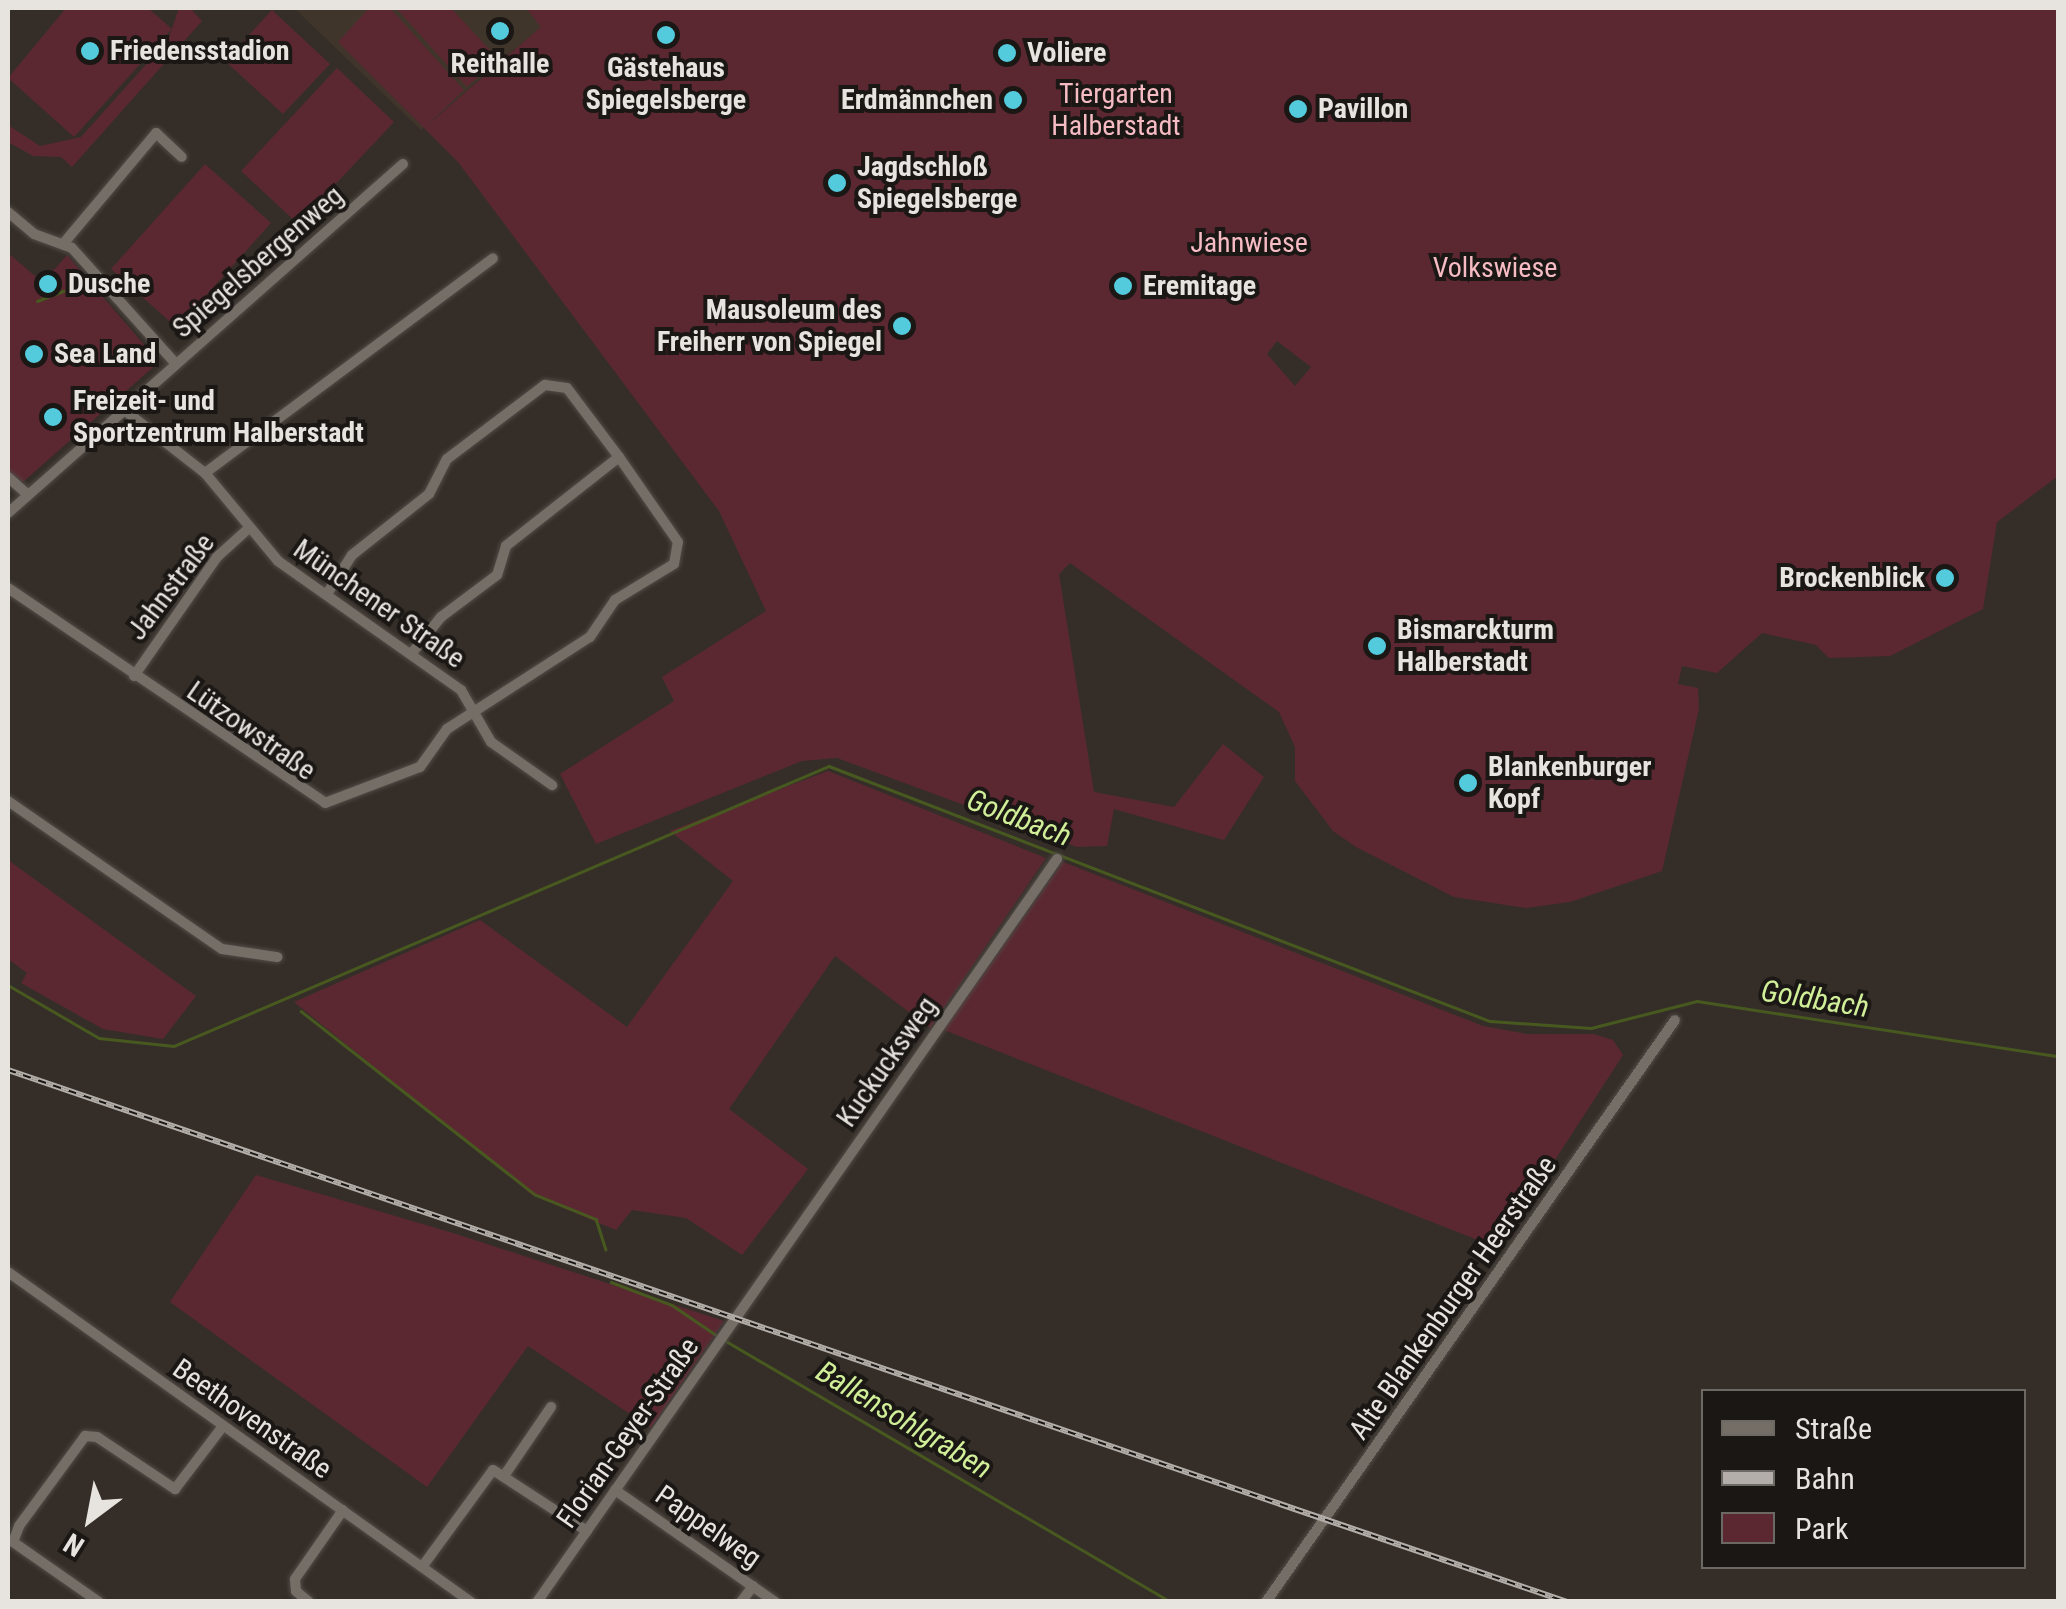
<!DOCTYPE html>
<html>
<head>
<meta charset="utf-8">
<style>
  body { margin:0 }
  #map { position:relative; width:2066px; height:1609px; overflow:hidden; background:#352e28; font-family:"Roboto Condensed",sans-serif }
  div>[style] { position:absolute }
  .built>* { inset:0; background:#40352a }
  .green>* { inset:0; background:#5b2832 }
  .stream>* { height:2.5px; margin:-1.25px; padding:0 1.25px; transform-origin:1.25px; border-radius:1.25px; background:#485920 }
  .roads { filter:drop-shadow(0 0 2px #514b47) drop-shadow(0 0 2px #514b47) }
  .minor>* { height:10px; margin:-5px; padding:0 5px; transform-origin:5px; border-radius:5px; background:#756e67 }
  .rail>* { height:6px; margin-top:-3px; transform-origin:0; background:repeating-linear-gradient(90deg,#1a1714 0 8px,#b3aea9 0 16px); box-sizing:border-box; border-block:2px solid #b3aea9 }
  .dots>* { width:28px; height:28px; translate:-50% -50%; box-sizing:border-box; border:5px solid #1a1714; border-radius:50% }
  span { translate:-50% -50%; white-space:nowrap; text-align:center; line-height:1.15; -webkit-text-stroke:8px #1a1714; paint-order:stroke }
  .poi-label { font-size:28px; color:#e7e3df; font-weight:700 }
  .left { translate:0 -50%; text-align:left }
  .right { translate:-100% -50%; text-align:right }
  .park-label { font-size:28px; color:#f6bbc3 }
  .street-label { font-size:28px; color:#e7e3df }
  .water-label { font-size:30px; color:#d1ef99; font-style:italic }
  .frame { position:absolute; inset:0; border:10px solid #e7e3df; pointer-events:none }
  .legend { position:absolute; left:1701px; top:1389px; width:325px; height:180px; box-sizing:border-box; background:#1a1714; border:2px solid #6c6965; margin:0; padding:12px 18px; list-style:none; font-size:30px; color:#e7e3df }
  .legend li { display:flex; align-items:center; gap:20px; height:50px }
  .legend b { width:50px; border:2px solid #6c6965 }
  .north { position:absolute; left:40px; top:1469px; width:100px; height:100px; -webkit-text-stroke:8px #1a1714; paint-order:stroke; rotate:212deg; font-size:28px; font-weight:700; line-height:40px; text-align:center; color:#e7e3df }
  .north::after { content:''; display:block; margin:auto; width:35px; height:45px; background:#e7e3df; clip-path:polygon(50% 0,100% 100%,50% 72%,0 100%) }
</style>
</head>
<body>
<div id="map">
  <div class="built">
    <div style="clip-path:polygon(294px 8px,526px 8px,542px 26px,421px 130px)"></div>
  </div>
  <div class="green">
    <div style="clip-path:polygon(66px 8px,148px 8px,172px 29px,74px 137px,8px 78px)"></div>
    <div style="clip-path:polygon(179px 8px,190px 8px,202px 21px,72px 167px,61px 157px,33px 156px,8px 142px,8px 125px,40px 146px,81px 137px,168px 40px)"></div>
    <div style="clip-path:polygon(evenodd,369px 8px,390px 8px,464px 90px,425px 127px,541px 27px,526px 8px,2058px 8px,2058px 476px,1997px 522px,1983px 609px,1890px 656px,1829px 658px,1816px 645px,1762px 633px,1717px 673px,1682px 666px,1678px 684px,1698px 688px,1699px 709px,1662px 871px,1570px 902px,1526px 908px,1454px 897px,1356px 847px,1333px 831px,1295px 781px,1295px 747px,1279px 712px,1070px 563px,1059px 574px,1094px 792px,1174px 807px,1223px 744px,1264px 777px,1224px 840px,1114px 809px,1107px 846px,1077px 847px,837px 758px,802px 761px,596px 844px,560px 774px,674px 701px,662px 677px,766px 611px,719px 511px,458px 162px,338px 42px,369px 8px,1277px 341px,1311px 367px,1295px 386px,1267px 354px,1277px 341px)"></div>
    <div style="clip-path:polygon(396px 8px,451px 8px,498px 59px,467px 87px)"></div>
    <div style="clip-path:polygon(272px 10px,330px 64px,283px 114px,225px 61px)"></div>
    <div style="clip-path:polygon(337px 68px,394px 122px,298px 224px,241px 171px)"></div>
    <div style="clip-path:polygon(205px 164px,271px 223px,177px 328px,111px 269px)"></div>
    <div style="clip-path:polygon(8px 253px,35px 276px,55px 269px,67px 255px,159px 362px,23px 482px,8px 471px)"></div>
    <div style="clip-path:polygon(828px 771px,1046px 858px,930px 1028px,835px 956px,729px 1109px,808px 1169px,742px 1255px,686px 1218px,632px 1210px,616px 1230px,532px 1195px,294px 1002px,480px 920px,627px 1027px,733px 881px,670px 831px)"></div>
    <div style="clip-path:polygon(8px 860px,196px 996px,163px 1039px,103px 1029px,21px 983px,27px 973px,8px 959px)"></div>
    <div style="clip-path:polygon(1063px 862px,1483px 1026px,1527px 1034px,1593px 1034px,1613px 1040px,1623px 1055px,1498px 1248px,944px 1030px)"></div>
    <div style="clip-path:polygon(256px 1175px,453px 1233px,724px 1321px,651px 1428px,528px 1346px,427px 1487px,170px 1302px)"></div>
  </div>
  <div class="stream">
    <div style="left:37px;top:301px;width:28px;rotate:-21deg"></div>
    <div style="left:8px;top:985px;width:105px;rotate:30.2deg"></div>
    <div style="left:99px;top:1038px;width:75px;rotate:6.1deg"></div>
    <div style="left:174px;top:1046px;width:712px;rotate:-23.15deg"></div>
    <div style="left:829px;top:766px;width:708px;rotate:21.1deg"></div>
    <div style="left:1490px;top:1021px;width:101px;rotate:4deg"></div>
    <div style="left:1591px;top:1028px;width:109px;rotate:-14.3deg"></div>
    <div style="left:1697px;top:1001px;width:365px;rotate:8.7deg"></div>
    <div style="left:301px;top:1011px;width:298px;rotate:38.1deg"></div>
    <div style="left:536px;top:1195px;width:65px;rotate:21.8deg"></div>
    <div style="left:596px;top:1219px;width:32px;rotate:72deg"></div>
    <div style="left:611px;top:1282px;width:65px;rotate:20.7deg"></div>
    <div style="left:672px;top:1305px;width:57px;rotate:34.2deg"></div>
    <div style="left:726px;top:1341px;width:516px;rotate:30.39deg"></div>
  </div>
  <div class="roads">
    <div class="minor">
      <div style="left:8px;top:212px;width:34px;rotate:40deg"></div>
      <div style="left:34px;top:234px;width:40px;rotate:20.2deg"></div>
      <div style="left:72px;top:248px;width:156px;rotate:48.1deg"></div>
      <div style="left:63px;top:244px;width:145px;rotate:-50deg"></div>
      <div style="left:156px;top:133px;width:35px;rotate:43deg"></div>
      <div style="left:124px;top:410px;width:103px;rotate:37.9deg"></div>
      <div style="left:205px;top:473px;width:114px;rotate:50.3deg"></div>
      <div style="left:278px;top:561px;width:224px;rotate:35.2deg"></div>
      <div style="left:461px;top:690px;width:60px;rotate:60deg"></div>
      <div style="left:491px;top:742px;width:75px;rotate:35.2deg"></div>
      <div style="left:205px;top:473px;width:359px;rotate:-36.7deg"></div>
      <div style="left:8px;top:477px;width:27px;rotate:42deg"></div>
      <div style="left:8px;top:513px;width:527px;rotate:-41.46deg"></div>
      <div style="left:8px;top:588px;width:383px;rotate:34.1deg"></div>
      <div style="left:325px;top:803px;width:102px;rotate:-20.8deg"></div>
      <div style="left:420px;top:767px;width:47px;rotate:-54.6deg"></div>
      <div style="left:447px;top:729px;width:170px;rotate:-32.8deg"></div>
      <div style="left:590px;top:637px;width:45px;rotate:-56deg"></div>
      <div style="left:615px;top:600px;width:69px;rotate:-31.4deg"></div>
      <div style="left:674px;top:564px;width:22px;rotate:-80deg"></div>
      <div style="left:678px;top:542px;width:103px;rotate:-124.8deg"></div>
      <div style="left:327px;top:594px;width:46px;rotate:-57.3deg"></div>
      <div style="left:352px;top:555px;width:98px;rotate:-38.4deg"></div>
      <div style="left:429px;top:494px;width:39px;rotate:-63deg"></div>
      <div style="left:447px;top:459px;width:123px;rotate:-37.1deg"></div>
      <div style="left:545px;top:385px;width:22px;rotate:8deg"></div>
      <div style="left:567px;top:388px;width:86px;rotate:53deg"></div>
      <div style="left:619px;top:457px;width:144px;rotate:141.8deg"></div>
      <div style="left:506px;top:546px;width:30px;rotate:107deg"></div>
      <div style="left:497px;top:575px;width:70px;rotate:143.1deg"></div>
      <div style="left:441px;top:617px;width:46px;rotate:128.9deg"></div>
      <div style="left:134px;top:676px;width:145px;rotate:-55.1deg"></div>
      <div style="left:217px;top:557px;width:43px;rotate:-42.2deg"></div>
      <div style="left:8px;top:801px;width:260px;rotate:34.7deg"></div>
      <div style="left:222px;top:949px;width:56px;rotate:8.3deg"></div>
      <div style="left:8px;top:1272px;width:569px;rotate:35.48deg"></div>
      <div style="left:506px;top:1473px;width:80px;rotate:-55.7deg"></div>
      <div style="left:615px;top:1490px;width:195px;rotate:35deg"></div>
      <div style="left:422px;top:1567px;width:120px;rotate:-53.8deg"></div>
      <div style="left:493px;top:1470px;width:112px;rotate:33deg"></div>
      <div style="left:99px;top:1602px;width:105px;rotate:-145.1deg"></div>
      <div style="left:13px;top:1542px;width:17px;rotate:-69deg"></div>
      <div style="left:19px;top:1526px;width:112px;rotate:-53.7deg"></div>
      <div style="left:85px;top:1436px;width:12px;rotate:5deg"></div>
      <div style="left:97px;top:1437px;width:94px;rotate:33.7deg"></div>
      <div style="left:175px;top:1489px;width:79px;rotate:-52.7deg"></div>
      <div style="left:309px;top:1602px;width:17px;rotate:-140deg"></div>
      <div style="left:296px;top:1591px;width:12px;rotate:-95deg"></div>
      <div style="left:295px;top:1579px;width:84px;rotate:-55.2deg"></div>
      <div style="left:537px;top:1602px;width:907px;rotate:-55.01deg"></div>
      <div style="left:741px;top:1602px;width:20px;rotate:-53deg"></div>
      <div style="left:1266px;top:1602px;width:711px;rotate:-54.9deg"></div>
    </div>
  </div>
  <div class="rail">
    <div style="left:8px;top:1070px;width:1647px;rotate:18.84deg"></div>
  </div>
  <div class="dots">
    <div style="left:500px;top:31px;background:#54cadd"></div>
    <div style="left:666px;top:35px;background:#54cadd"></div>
    <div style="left:90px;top:51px;background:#54cadd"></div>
    <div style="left:1007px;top:53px;background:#54cadd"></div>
    <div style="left:1013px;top:100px;background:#54cadd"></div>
    <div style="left:1298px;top:109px;background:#54cadd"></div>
    <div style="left:837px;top:183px;background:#54cadd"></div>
    <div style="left:48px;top:284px;background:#54cadd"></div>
    <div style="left:1123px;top:286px;background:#54cadd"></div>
    <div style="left:902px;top:326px;background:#54cadd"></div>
    <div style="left:34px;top:354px;background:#54cadd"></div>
    <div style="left:53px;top:417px;background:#54cadd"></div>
    <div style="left:1945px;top:578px;background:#54cadd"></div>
    <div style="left:1377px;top:646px;background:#54cadd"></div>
    <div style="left:1468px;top:783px;background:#54cadd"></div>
  </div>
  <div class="poi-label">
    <span class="left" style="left:110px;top:51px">Friedensstadion</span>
    <span class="left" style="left:1027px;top:53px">Voliere</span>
    <span style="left:500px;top:64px">Reithalle</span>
    <span style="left:666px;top:84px">Gästehaus<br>Spiegelsberge</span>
    <span class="right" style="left:993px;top:100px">Erdmännchen</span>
    <span class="left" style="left:1318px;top:109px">Pavillon</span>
    <span class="left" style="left:857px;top:183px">Jagdschloß<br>Spiegelsberge</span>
    <span class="left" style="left:68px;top:284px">Dusche</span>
    <span class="left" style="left:1143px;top:286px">Eremitage</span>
    <span class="right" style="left:882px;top:326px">Mausoleum des<br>Freiherr von Spiegel</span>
    <span class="left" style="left:54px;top:354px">Sea Land</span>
    <span class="left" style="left:73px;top:417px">Freizeit- und<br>Sportzentrum Halberstadt</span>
    <span class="right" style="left:1925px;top:578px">Brockenblick</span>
    <span class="left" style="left:1397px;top:646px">Bismarckturm<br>Halberstadt</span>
    <span class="left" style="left:1488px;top:783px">Blankenburger<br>Kopf</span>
  </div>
  <div class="park-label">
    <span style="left:1116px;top:110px">Tiergarten<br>Halberstadt</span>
    <span style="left:1249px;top:243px">Jahnwiese</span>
    <span style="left:1495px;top:268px">Volkswiese</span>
  </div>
  <div class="street-label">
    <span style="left:258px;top:262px;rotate:-41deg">Spiegelsbergenweg</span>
    <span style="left:171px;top:587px;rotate:-53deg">Jahnstraße</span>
    <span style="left:379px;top:604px;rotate:35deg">Münchener Straße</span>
    <span style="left:251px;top:731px;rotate:35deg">Lützowstraße</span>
    <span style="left:887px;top:1062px;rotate:-55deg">Kuckucksweg</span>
    <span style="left:1453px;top:1298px;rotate:-55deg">Alte Blankenburger Heerstraße</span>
    <span style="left:252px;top:1419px;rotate:35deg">Beethovenstraße</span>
    <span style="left:628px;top:1433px;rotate:-55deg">Florian-Geyer-Straße</span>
    <span style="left:708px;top:1527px;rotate:35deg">Pappelweg</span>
  </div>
  <div class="water-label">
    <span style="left:1019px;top:818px;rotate:21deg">Goldbach</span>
    <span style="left:1815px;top:999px;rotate:9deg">Goldbach</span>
    <span style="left:904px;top:1420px;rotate:31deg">Ballensohlgraben</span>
  </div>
  <div class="frame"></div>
  <ul class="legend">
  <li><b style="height:12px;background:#756e67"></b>Straße</li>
  <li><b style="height:12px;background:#b3aea9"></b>Bahn</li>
  <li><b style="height:28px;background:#5b2832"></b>Park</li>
  </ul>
  <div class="north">N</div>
</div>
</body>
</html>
